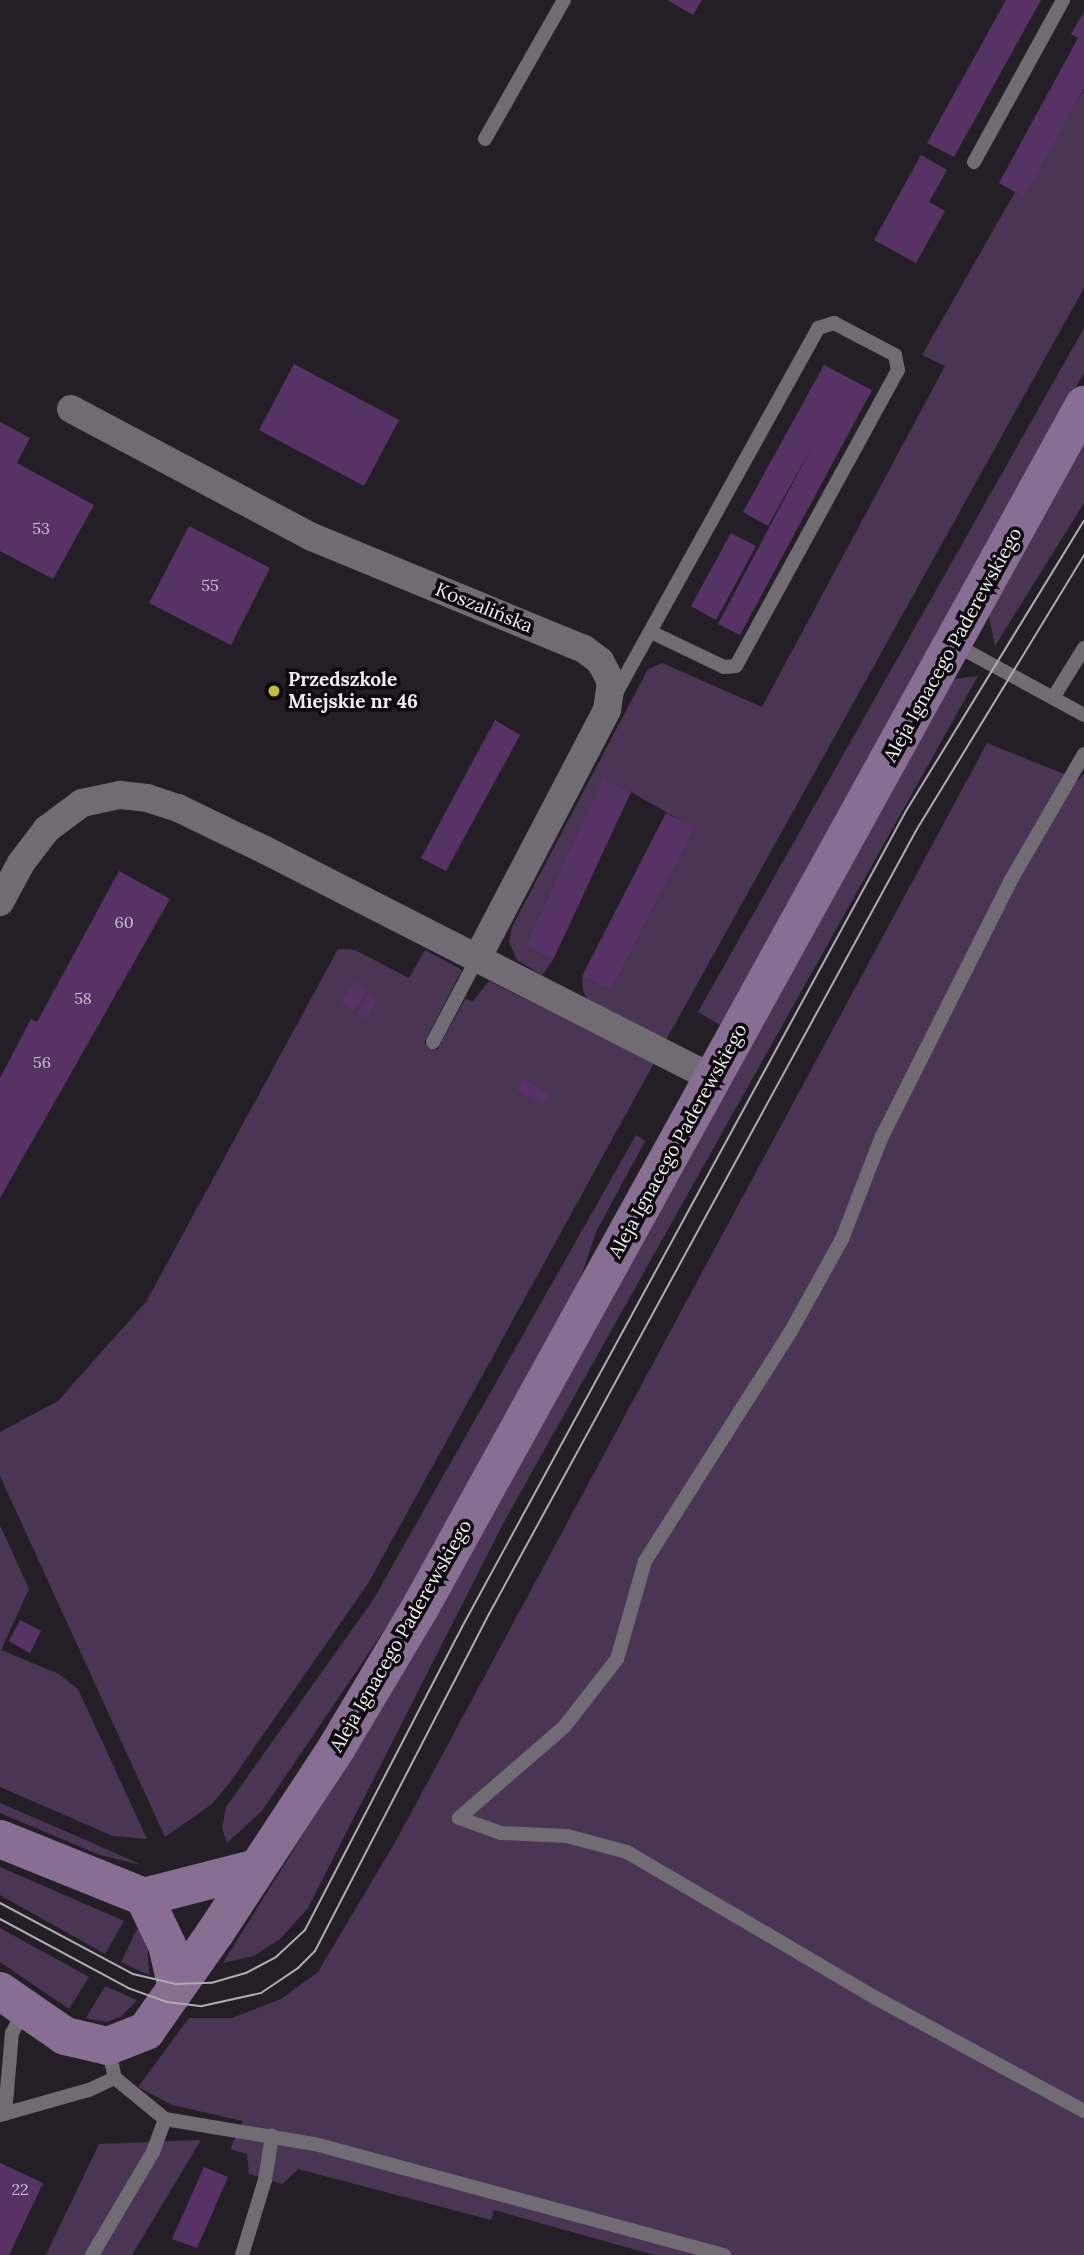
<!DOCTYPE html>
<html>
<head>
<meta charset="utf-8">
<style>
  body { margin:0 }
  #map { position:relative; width:1084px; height:2255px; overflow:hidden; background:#241f27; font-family:Lora,serif }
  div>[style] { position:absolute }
  .green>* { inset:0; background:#4b3554 }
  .building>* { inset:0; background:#573365 }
  .lane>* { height:14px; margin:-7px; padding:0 7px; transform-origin:7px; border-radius:7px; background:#716b74 }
  .street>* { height:28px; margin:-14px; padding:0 14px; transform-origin:14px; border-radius:14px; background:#716b74 }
  .secondary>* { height:38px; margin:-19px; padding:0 19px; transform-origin:19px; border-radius:19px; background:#896e93 }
  .tram>* { height:2px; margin:-1px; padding:0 1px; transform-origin:1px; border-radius:1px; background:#aeaab0 }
  .dots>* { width:19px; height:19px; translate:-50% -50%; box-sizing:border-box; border:4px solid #0c0a0d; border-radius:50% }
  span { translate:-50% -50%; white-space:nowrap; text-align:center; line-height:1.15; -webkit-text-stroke:7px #0c0a0d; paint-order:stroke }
  .number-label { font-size:16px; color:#cabfd0 }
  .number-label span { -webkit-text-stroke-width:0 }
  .street-label { font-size:19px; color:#f1eef3 }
  .poi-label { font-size:19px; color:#f1eef3; font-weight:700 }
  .left { translate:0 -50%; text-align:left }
</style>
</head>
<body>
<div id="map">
  <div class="green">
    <div style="clip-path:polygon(1084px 89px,1084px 288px,666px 1040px,587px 999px,583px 990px,582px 976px,611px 990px,694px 828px,631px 792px,603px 780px,525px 946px,553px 960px,542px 975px,517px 960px,509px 942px,512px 927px,648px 669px,662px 663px,762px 707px,945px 366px,922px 355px,1015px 192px,1022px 195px)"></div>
    <div style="clip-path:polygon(1084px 328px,1084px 373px,720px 1025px,698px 1012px)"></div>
    <div style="clip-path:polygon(1084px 438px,1084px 503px,995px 646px,989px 616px)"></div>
    <div style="clip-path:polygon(978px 676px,504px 1522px,308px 1908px,280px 1939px,254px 1956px,223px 1963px,354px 1753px,954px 679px)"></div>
    <div style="clip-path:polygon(987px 743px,1079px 780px,1084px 773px,1084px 2255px,654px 2255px,494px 2210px,491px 2220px,298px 2169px,283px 2184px,249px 2174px,247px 2154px,230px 2149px,243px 2121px,172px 2105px,138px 2087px,189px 2018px,232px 2018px,281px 1999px,318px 1972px,397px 1839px)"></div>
    <div style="clip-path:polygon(338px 949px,355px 950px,409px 978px,425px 950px,462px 970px,424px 1043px,437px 1050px,465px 999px,473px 1001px,489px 981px,654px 1063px,369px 1582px,231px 1781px,212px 1804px,165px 1837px,0 1476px,0 1432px,58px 1401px,146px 1302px)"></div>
    <div style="clip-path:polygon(636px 1135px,645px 1141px,596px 1232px,576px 1292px,420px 1577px,262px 1811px,227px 1843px,222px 1828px,226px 1807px,373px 1600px)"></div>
    <div style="clip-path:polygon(0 1525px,29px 1589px,1px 1650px,59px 1674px,78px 1689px,147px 1839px,113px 1836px,0 1787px)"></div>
    <div style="clip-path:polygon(0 1803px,79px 1837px,142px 1865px,100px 1855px,0 1813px)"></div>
    <div style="clip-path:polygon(0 1867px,124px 1921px,105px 1954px,0 1895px)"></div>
    <div style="clip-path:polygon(0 1928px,89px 1977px,69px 2009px,0 1962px)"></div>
    <div style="clip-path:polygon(137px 1929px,147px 1937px,149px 1975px,121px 1962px)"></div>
    <div style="clip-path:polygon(105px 1986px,137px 2000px,121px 2017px,106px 2022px,86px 2018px)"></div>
    <div style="clip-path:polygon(201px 2140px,132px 2255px,46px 2255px,99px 2144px)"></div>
  </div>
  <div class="building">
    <div style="clip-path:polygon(667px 0,702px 0,693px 15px)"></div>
    <div style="clip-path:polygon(1006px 0,1041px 0,954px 157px,927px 143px)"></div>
    <div style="clip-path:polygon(1084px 12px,1084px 88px,1024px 197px,999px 183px,1078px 38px,1071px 34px)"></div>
    <div style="clip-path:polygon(921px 155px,947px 170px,929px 202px,945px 211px,916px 263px,874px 240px)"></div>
    <div style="clip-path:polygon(294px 364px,399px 420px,364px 486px,259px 430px)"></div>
    <div style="clip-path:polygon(824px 365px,872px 390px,740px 635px,718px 624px,813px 445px,768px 526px,743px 512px)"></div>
    <div style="clip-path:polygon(0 422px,30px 438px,17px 463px,94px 505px,53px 579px,0 551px)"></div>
    <div style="clip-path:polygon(189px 526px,270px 568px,231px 645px,149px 603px)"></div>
    <div style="clip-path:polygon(731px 533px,756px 546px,716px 620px,691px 606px)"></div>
    <div style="clip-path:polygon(495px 720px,520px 735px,446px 871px,421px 858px)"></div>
    <div style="clip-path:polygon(603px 779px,631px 792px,553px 960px,525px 946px)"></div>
    <div style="clip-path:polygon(666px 813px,695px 827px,611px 990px,582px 976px)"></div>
    <div style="clip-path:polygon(119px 871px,170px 899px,0 1198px,0 1078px,31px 1019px,37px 1022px)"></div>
    <div style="clip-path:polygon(354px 981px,367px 989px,354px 1011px,341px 1003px)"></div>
    <div style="clip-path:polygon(369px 993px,378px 998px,367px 1019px,357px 1014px)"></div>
    <div style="clip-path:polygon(523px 1079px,549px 1094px,543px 1104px,517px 1091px)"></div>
    <div style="clip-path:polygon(20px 1620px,41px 1631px,30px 1653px,9px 1641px)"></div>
    <div style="clip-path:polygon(0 2163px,43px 2183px,9px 2255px,0 2255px)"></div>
    <div style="clip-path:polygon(204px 2167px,228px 2177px,197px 2248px,172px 2239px)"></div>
  </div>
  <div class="lane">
    <div style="left:485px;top:139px;width:160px;rotate:-60.4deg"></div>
    <div style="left:974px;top:162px;width:185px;rotate:-61.2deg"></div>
    <div style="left:954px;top:644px;width:148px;rotate:28.6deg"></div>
    <div style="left:616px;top:693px;width:417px;rotate:-61deg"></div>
    <div style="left:818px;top:328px;width:17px;rotate:-17deg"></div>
    <div style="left:834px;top:323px;width:69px;rotate:27.7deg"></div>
    <div style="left:895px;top:355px;width:15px;rotate:79deg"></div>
    <div style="left:898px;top:370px;width:337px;rotate:118.7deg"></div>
    <div style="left:736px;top:666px;width:12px;rotate:175deg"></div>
    <div style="left:724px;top:667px;width:81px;rotate:-154.4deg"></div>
    <div style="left:1053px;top:698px;width:59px;rotate:-58.2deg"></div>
    <div style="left:1084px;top:754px;width:146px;rotate:120.1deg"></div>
    <div style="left:1011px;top:880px;width:287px;rotate:116.7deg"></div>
    <div style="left:882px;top:1136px;width:110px;rotate:111.2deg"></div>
    <div style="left:842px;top:1239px;width:105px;rotate:119deg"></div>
    <div style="left:791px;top:1331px;width:272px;rotate:122.4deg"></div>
    <div style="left:645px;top:1561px;width:102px;rotate:105.9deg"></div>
    <div style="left:617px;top:1659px;width:86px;rotate:127.9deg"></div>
    <div style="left:564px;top:1727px;width:139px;rotate:139.1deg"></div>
    <div style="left:459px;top:1818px;width:45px;rotate:19.7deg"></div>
    <div style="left:501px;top:1833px;width:66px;rotate:2.6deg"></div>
    <div style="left:567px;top:1836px;width:62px;rotate:14.9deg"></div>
    <div style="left:627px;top:1852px;width:286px;rotate:30.4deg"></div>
    <div style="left:874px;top:1997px;width:239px;rotate:28.5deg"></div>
    <div style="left:433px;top:1042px;width:96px;rotate:-62.1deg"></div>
    <div style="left:108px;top:2046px;width:33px;rotate:78deg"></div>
    <div style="left:115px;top:2078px;width:65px;rotate:39.4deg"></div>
    <div style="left:165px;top:2119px;width:152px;rotate:9.5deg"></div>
    <div style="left:315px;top:2144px;width:424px;rotate:15.2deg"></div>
    <div style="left:5px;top:2114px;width:81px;rotate:-85.1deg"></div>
    <div style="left:12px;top:2033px;width:26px;rotate:-62deg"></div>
    <div style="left:0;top:2115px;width:92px;rotate:-15.7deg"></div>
    <div style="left:89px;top:2090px;width:29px;rotate:-25deg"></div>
    <div style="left:92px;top:2255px;width:120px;rotate:-59.4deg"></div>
    <div style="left:153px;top:2152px;width:35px;rotate:-70deg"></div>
    <div style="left:242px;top:2255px;width:78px;rotate:-73deg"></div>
    <div style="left:265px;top:2180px;width:45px;rotate:-81deg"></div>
  </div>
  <div class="street">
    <div style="left:71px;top:409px;width:273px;rotate:28deg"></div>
    <div style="left:312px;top:537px;width:294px;rotate:22.4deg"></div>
    <div style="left:584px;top:649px;width:20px;rotate:37deg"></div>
    <div style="left:600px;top:661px;width:24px;rotate:62deg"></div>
    <div style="left:611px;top:682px;width:28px;rotate:98deg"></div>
    <div style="left:607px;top:710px;width:279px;rotate:117.6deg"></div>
    <div style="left:0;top:902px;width:44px;rotate:-61.7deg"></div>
    <div style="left:21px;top:863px;width:43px;rotate:-52.6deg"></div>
    <div style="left:47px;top:829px;width:44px;rotate:-36.6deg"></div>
    <div style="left:82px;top:803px;width:39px;rotate:-12deg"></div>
    <div style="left:120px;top:795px;width:27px;rotate:6deg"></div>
    <div style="left:147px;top:798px;width:33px;rotate:18deg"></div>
    <div style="left:178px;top:808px;width:97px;rotate:25.8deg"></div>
    <div style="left:265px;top:850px;width:502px;rotate:27.02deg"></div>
  </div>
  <div class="secondary">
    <div style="left:0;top:1839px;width:155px;rotate:21.9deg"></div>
    <div style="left:144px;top:1897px;width:117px;rotate:-14.4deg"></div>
    <div style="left:144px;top:1897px;width:53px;rotate:64.4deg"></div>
    <div style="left:167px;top:1945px;width:40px;rotate:77deg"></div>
    <div style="left:0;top:1991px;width:79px;rotate:34.7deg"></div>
    <div style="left:65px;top:2036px;width:44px;rotate:13.1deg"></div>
    <div style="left:108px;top:2046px;width:41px;rotate:-21.5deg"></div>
    <div style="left:146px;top:2031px;width:120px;rotate:-54.9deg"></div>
    <div style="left:215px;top:1933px;width:222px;rotate:-56.7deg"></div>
    <div style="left:337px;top:1747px;width:164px;rotate:-59.2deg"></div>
    <div style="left:421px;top:1606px;width:1372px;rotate:-61.1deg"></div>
  </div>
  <div class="tram">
    <div style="left:0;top:1903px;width:151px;rotate:28.1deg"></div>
    <div style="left:133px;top:1974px;width:44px;rotate:13.1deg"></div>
    <div style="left:176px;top:1984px;width:35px;rotate:-2deg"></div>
    <div style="left:211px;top:1983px;width:36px;rotate:-16deg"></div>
    <div style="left:246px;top:1973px;width:34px;rotate:-28deg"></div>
    <div style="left:276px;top:1957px;width:40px;rotate:-43deg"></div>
    <div style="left:305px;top:1930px;width:341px;rotate:-62.6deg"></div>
    <div style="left:462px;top:1627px;width:929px;rotate:-61.45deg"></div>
    <div style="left:906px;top:811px;width:340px;rotate:-58.5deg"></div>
    <div style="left:0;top:1919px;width:145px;rotate:28.3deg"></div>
    <div style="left:128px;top:1988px;width:41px;rotate:19.7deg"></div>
    <div style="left:167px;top:2002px;width:35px;rotate:7deg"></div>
    <div style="left:202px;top:2006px;width:60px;rotate:-12.4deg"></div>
    <div style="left:261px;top:1993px;width:45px;rotate:-34deg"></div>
    <div style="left:298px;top:1968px;width:24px;rotate:-45deg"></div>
    <div style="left:315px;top:1951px;width:379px;rotate:-62.7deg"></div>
    <div style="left:489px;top:1614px;width:894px;rotate:-61.4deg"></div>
    <div style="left:917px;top:829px;width:321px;rotate:-58.6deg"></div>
  </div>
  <div class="dots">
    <div style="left:274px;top:691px;background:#c4bc3e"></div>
  </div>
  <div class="number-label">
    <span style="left:41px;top:528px">53</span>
    <span style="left:210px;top:585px">55</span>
    <span style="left:124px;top:922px">60</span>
    <span style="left:83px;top:998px">58</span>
    <span style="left:42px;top:1062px">56</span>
    <span style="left:20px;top:2189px">22</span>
  </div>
  <div class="street-label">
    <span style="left:484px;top:608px;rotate:22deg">Koszalińska</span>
    <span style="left:953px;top:645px;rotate:-61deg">Aleja Ignacego Paderewskiego</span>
    <span style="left:678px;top:1141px;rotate:-61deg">Aleja Ignacego Paderewskiego</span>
    <span style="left:401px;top:1636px;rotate:-60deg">Aleja Ignacego Paderewskiego</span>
  </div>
  <div class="poi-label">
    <span class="left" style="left:288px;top:691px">Przedszkole<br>Miejskie nr 46</span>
  </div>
</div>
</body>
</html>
